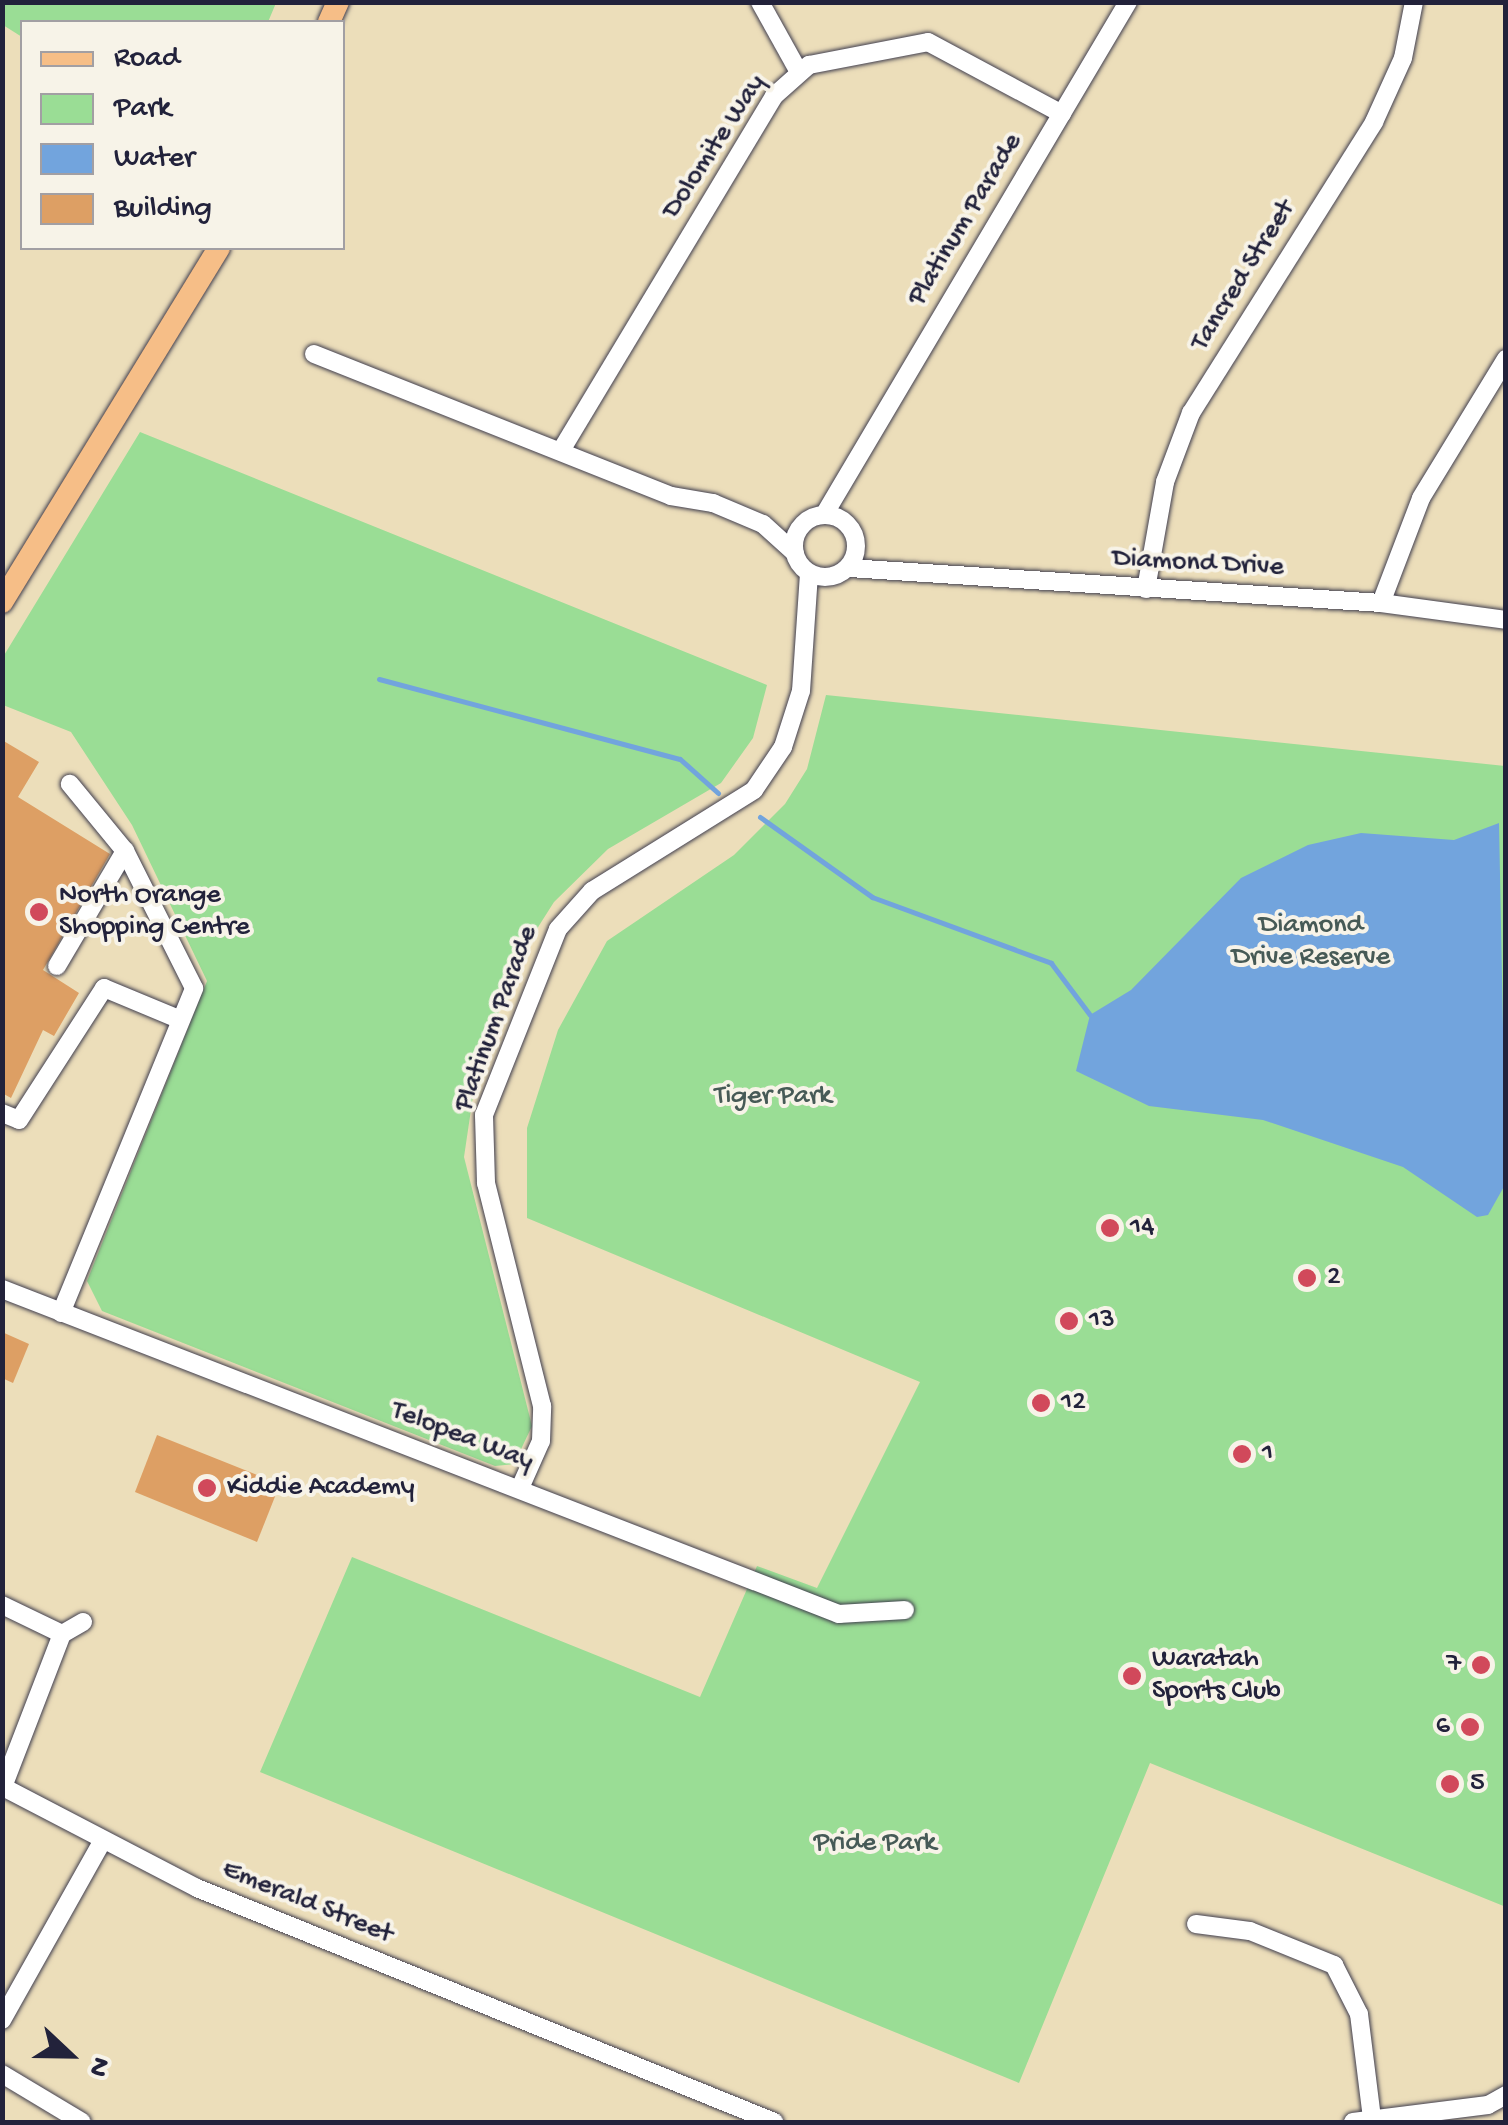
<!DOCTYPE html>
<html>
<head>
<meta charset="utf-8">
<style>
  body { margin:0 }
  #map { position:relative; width:1508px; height:2125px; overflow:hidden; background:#ecdeba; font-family:"Gochi Hand",sans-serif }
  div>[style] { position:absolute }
  .green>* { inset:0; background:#9add95 }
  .water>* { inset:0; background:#72a4dd }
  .stream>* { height:5px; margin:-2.5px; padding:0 2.5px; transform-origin:2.5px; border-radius:2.5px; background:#72a4dd }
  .building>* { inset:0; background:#dd9f64 }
  .roads { filter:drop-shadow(0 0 2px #403e4e) drop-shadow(0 0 2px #403e4e) }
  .minor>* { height:18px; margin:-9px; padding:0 9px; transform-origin:9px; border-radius:9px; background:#fff }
  .minor>.ring { margin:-9px; padding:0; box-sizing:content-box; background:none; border:18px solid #fff; border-radius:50% }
  .major>* { height:22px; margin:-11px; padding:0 11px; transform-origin:11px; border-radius:11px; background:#f6be87 }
  .dots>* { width:28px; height:28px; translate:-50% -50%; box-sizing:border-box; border:5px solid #f7f3e8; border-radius:50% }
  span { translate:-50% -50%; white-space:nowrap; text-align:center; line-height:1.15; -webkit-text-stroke:8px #f7f3e8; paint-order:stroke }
  .street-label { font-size:28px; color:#22223b }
  .poi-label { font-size:28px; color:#22223b }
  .left { translate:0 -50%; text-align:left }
  .right { translate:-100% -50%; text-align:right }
  .park-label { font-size:28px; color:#465a56 }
  .frame { position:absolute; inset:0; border:5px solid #22223b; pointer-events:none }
  .legend { position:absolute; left:20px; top:20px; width:325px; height:230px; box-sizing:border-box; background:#f7f3e8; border:2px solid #a29fa3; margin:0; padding:12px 18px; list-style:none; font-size:30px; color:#22223b }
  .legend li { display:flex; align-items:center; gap:20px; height:50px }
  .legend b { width:50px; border:2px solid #a29fa3 }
  .north { position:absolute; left:20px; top:2005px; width:100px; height:100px; -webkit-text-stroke:8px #f7f3e8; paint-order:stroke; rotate:112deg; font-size:28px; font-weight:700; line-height:40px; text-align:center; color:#22223b }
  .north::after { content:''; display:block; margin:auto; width:35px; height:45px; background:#22223b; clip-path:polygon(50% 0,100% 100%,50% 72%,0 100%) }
</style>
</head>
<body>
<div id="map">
  <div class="green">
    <div style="clip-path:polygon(3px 2px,276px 2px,276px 3px,268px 22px,22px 22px,22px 37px,3px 25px)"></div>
    <div style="clip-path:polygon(140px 432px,767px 685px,753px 738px,721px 783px,608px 849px,554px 902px,521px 954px,477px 1069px,464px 1157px,532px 1426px,514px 1464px,495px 1466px,102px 1311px,87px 1281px,207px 981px,132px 825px,71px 732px,3px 705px,3px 657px)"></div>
    <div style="clip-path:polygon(826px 695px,1505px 766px,1506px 1907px,1150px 1763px,1019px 2083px,260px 1772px,352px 1557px,700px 1697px,757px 1566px,817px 1588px,920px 1382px,527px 1218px,527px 1128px,558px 1030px,607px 941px,734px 855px,785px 804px,807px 769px)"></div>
  </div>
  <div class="water">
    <div style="clip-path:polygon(1499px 823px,1506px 1183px,1488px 1215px,1477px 1217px,1403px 1167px,1263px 1120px,1149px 1106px,1076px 1071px,1090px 1015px,1131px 990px,1241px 878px,1308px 845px,1361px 833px,1454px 840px)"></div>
  </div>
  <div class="stream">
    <div style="left:379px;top:679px;width:311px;rotate:14.9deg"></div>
    <div style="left:680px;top:759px;width:51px;rotate:41.8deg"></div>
    <div style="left:760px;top:817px;width:138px;rotate:35.5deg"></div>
    <div style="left:872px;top:897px;width:191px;rotate:20.2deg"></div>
    <div style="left:1051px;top:963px;width:65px;rotate:53.1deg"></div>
  </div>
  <div class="building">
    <div style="clip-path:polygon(2px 740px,39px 762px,18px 797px,110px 854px,43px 970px,79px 993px,54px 1036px,43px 1030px,11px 1098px,2px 1093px)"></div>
    <div style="clip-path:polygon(2px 1332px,29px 1344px,13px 1383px,2px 1378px)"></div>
    <div style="clip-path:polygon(157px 1435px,280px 1484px,257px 1542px,135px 1492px)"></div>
  </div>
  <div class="roads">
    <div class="minor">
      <div style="left:760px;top:2px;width:80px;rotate:60.9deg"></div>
      <div style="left:314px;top:354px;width:384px;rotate:21.7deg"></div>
      <div style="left:671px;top:496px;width:43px;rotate:9.5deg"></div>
      <div style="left:713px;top:503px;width:54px;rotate:22.8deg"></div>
      <div style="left:763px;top:524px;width:43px;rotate:42.2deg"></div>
      <div style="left:562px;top:449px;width:412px;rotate:-59deg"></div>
      <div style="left:774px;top:96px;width:47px;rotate:-41.5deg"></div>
      <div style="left:809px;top:65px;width:121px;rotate:-10.9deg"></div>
      <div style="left:928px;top:42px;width:152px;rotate:28.2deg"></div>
      <div class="ring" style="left:794px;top:515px;width:44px;height:44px"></div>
      <div style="left:824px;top:515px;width:596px;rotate:-59.35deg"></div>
      <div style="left:849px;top:568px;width:533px;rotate:3.76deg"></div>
      <div style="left:1381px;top:603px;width:126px;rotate:7.7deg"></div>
      <div style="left:1146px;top:589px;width:109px;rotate:-79.9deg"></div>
      <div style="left:1165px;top:482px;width:74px;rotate:-69.4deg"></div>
      <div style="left:1191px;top:413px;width:344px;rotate:-57.8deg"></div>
      <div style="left:1374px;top:122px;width:70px;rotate:-65.6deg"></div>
      <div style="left:1403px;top:58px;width:57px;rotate:-78.9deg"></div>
      <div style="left:1381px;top:603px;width:112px;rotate:-69.1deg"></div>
      <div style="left:1421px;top:498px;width:163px;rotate:-58.6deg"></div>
      <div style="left:57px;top:966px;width:134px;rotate:-59.4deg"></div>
      <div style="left:2px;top:1113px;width:18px;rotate:22deg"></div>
      <div style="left:19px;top:1120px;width:157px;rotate:-57.2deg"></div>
      <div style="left:104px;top:988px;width:83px;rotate:22.6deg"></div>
      <div style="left:2px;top:1289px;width:898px;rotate:21.22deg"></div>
      <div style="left:839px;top:1614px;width:66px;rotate:-3.5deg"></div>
      <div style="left:61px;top:1313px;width:351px;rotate:-67.7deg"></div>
      <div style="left:194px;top:988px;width:153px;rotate:-116.7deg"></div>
      <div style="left:125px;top:851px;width:87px;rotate:-129.4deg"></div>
      <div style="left:520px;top:1488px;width:51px;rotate:-65.9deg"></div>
      <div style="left:541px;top:1441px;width:35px;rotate:-88deg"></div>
      <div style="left:542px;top:1406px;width:230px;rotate:-104.1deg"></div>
      <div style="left:486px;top:1183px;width:68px;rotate:-91.7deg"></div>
      <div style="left:484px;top:1115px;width:200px;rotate:-68.3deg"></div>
      <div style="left:558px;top:929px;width:51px;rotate:-48.2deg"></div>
      <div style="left:592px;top:891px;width:191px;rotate:-31.9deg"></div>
      <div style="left:754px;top:790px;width:52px;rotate:-56deg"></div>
      <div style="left:783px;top:747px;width:59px;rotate:-72.2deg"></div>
      <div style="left:801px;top:691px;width:118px;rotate:-86.1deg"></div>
      <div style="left:2px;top:1605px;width:67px;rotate:25.8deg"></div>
      <div style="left:83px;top:1622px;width:24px;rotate:150deg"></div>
      <div style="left:62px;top:1634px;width:164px;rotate:111.1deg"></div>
      <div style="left:3px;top:1787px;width:219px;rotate:27.5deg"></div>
      <div style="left:197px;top:1888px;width:623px;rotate:22.07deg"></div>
      <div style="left:1196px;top:1924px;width:54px;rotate:7.4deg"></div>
      <div style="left:1250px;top:1931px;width:91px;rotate:22deg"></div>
      <div style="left:1334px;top:1965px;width:55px;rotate:63deg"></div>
      <div style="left:1359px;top:2014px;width:106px;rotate:82.9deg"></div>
      <div style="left:2px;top:2020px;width:204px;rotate:-60.7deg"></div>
      <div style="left:2px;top:2074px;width:93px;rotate:31deg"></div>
      <div style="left:1353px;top:2122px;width:136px;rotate:-7.2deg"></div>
      <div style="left:1488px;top:2105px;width:21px;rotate:-29deg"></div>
    </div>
    <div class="major">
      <div style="left:329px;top:22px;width:22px;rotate:-66deg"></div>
      <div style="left:2px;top:602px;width:415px;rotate:-58.5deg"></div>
    </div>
  </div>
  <div class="dots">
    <div style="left:39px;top:912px;background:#d1495b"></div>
    <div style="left:1110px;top:1228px;background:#d1495b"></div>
    <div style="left:1307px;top:1278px;background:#d1495b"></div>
    <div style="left:1069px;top:1321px;background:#d1495b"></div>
    <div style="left:1041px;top:1403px;background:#d1495b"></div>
    <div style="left:1242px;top:1454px;background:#d1495b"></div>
    <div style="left:207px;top:1488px;background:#d1495b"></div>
    <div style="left:1481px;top:1665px;background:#d1495b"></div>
    <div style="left:1132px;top:1676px;background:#d1495b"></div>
    <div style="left:1470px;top:1727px;background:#d1495b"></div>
    <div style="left:1450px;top:1784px;background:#d1495b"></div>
  </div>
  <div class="street-label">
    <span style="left:715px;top:147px;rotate:-57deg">Dolomite Way</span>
    <span style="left:966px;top:220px;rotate:-59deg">Platinum Parade</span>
    <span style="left:1244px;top:276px;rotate:-58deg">Tancred Street</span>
    <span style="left:1198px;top:564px;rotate:3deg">Diamond Drive</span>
    <span style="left:497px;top:1019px;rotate:-70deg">Platinum Parade</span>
    <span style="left:462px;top:1437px;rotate:21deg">Telopea Way</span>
    <span style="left:307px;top:1903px;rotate:22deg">Emerald Street</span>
  </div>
  <div class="poi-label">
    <span class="left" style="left:59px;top:912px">North Orange<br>Shopping Centre</span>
    <span class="left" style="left:1130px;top:1228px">14</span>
    <span class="left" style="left:1327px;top:1278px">2</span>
    <span class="left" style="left:1089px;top:1321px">13</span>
    <span class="left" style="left:1061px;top:1403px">12</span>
    <span class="left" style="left:1262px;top:1454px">1</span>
    <span class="left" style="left:227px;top:1488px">Kiddie Academy</span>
    <span class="left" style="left:1152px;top:1676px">Waratah<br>Sports Club</span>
    <span class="right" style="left:1461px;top:1665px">7</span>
    <span class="right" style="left:1450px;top:1727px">6</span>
    <span class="left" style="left:1470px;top:1784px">5</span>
  </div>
  <div class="park-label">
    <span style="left:1311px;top:942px">Diamond<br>Drive Reserve</span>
    <span style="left:773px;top:1097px">Tiger Park</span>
    <span style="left:875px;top:1844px">Pride Park</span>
  </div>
  <div class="frame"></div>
  <ul class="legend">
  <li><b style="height:12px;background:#f6be87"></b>Road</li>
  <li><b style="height:28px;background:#9add95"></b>Park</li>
  <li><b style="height:28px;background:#72a4dd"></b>Water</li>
  <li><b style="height:28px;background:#dd9f64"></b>Building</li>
  </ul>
  <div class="north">N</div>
</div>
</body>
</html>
